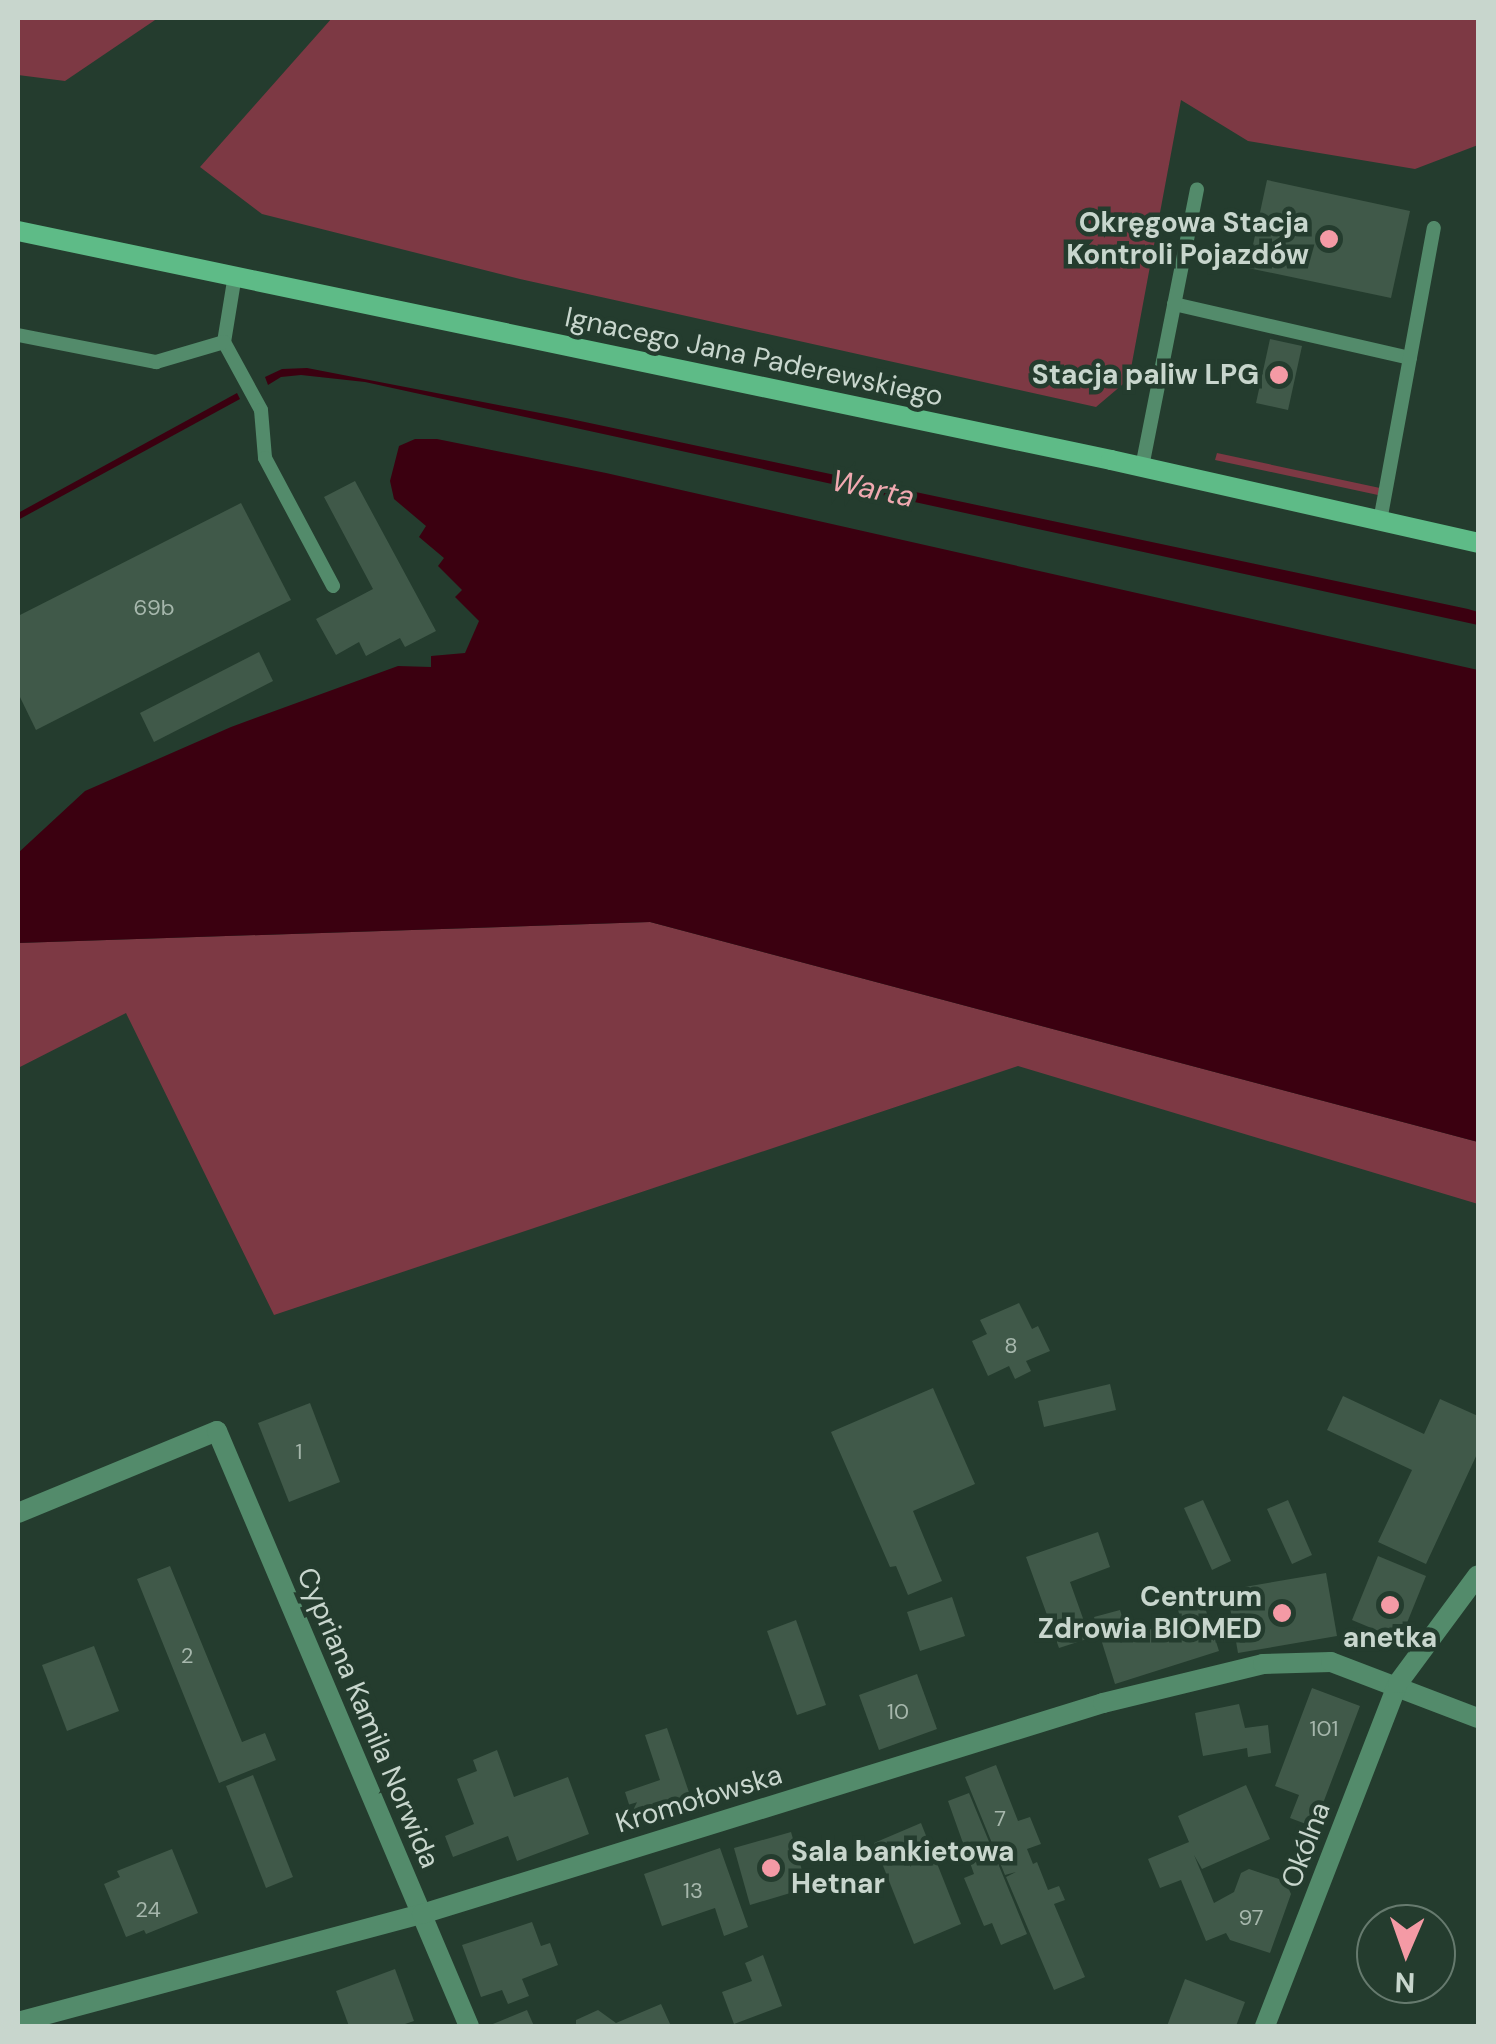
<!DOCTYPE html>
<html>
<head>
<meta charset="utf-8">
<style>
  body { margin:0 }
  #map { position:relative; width:1496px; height:2044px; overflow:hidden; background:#243c2e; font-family:"DM Sans",sans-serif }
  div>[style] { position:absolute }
  .green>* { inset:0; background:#7d3944 }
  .water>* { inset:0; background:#3b0010 }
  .building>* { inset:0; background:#405949 }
  .lane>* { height:14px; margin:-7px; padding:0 7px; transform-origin:7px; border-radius:7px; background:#538b6b }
  .street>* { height:20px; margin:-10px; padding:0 10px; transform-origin:10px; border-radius:10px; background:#538b6b }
  .secondary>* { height:20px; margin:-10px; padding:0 10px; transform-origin:10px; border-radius:10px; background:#5ebb87 }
  .dots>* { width:28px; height:28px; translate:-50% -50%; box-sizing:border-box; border:5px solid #243c2e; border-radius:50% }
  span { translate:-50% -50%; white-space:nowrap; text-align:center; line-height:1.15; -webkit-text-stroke:9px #243c2e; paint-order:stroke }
  .number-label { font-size:22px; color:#a6b7ac }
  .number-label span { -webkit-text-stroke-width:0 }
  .poi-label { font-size:28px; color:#c8d6cd; font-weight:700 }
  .right { translate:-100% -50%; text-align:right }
  .left { translate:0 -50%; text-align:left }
  .street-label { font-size:28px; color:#c8d6cd }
  .water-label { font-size:30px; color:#f1a9b1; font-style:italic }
  .frame { position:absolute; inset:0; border:20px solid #c8d6cd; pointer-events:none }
  .north { position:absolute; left:1356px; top:1904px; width:100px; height:100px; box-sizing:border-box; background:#243c2e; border:2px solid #667a6e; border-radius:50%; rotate:182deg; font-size:28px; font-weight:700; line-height:40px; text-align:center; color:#c8d6cd }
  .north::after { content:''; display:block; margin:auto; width:35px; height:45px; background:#f49aa5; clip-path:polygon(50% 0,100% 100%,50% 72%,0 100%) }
</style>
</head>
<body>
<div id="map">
  <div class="green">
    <div style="clip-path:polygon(18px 18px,158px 18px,65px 81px,18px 75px)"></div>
    <div style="clip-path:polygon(332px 18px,1478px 18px,1478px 145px,1415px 169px,1248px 141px,1181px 100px,1129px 379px,1096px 407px,520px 279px,262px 214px,200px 167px)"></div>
    <div style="clip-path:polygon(1217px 453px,1380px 488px,1378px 495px,1215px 460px)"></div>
    <div style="clip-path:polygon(650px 922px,1478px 1142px,1478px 1204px,1018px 1066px,274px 1315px,126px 1013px,18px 1068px,18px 943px)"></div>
  </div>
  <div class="water">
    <div style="clip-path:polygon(307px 368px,566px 418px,1468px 609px,1478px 612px,1478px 625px,365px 382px,301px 375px,281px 377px,268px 385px,265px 377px,282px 369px)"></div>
    <div style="clip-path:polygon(237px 393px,240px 399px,18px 520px,18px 513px)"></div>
    <div style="clip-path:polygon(415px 439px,437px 439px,606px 473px,1478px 670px,1478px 1142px,650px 922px,18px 943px,18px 853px,85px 791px,231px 727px,398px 666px,431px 667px,431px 656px,465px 653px,479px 621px,455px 597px,462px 590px,438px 566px,444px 558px,419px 537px,426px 526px,394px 499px,390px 481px,399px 446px)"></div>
  </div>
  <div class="building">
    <div style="clip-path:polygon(1267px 180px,1410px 211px,1391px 298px,1248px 268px)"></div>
    <div style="clip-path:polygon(1270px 339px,1302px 346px,1288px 410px,1256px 403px)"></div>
    <div style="clip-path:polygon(355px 481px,436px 631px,405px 647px,400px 638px,366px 656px,359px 642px,336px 655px,316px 619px,373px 589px,324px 497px)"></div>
    <div style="clip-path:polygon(241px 503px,291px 600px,36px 730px,18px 693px,18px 616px)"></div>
    <div style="clip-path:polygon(259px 652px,273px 681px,154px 742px,140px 713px)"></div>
    <div style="clip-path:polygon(1019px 1303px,1032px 1329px,1038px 1326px,1050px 1351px,1026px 1361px,1031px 1371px,1015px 1379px,1009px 1366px,988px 1376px,972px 1341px,987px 1334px,980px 1320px)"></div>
    <div style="clip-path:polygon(1110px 1384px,1116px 1410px,1044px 1427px,1038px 1401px)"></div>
    <div style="clip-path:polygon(933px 1388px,975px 1484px,913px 1511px,942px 1581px,908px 1595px,896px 1566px,890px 1567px,831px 1432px)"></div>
    <div style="clip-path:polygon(1343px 1396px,1424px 1434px,1440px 1399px,1478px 1416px,1478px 1452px,1426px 1564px,1378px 1542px,1412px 1470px,1327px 1430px)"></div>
    <div style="clip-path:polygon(310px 1403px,340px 1482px,289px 1502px,258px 1423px)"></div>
    <div style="clip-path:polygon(1203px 1500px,1231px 1561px,1212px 1570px,1184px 1508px)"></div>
    <div style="clip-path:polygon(1288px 1500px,1312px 1555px,1292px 1564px,1267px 1509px)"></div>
    <div style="clip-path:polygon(1098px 1532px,1110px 1567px,1070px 1582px,1090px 1638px,1059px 1648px,1026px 1557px)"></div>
    <div style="clip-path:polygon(1378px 1556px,1426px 1576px,1400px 1640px,1352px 1620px)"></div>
    <div style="clip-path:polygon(170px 1566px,242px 1742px,265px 1733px,276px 1760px,219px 1783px,137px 1579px)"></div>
    <div style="clip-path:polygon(1326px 1573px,1337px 1636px,1238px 1653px,1227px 1590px)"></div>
    <div style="clip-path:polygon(1200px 1592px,1219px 1651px,1115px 1684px,1094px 1617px,1120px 1610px,1128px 1636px,1181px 1620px,1175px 1600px)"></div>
    <div style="clip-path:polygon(952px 1597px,965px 1636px,920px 1651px,907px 1612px)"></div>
    <div style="clip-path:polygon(796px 1620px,826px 1705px,797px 1715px,767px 1631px)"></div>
    <div style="clip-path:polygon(94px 1646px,119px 1711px,67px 1731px,42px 1665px)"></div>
    <div style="clip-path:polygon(917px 1674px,937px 1729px,879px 1750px,859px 1695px)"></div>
    <div style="clip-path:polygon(1312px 1688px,1360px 1706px,1314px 1827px,1290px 1818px,1299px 1795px,1275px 1786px)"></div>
    <div style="clip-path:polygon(1239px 1704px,1245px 1728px,1268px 1725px,1271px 1753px,1248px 1757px,1247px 1748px,1203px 1756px,1195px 1713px)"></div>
    <div style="clip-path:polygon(667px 1728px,693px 1804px,635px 1823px,625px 1792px,660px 1780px,645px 1735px)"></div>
    <div style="clip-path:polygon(497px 1750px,514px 1797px,568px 1777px,589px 1834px,517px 1861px,508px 1836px,453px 1857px,445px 1836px,474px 1824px,457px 1779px,477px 1771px,473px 1760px)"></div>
    <div style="clip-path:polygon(996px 1765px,1018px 1821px,1030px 1817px,1041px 1844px,1027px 1849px,1033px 1864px,1037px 1862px,1048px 1890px,1059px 1886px,1065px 1900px,1054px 1904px,1085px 1977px,1054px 1990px,1006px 1877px,1016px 1872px,1005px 1875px,965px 1777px)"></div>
    <div style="clip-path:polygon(253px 1775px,293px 1877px,266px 1888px,226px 1786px)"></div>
    <div style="clip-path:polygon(1246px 1785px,1270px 1839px,1202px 1869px,1194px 1855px,1214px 1903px,1234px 1892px,1241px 1873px,1249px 1869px,1285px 1881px,1291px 1894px,1270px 1953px,1230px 1940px,1226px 1933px,1206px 1941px,1181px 1880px,1160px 1888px,1148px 1859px,1189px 1842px,1178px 1816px)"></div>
    <div style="clip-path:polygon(969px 1793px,1027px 1934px,1001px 1945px,992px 1923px,984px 1926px,964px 1878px,974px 1874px,948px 1801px)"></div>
    <div style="clip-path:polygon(921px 1823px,961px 1924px,914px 1944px,874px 1843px)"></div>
    <div style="clip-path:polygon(791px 1832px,807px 1888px,750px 1905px,734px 1848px)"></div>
    <div style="clip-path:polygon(720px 1848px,748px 1927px,724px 1936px,715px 1908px,662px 1926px,644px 1874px)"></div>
    <div style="clip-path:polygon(172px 1849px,198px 1913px,146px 1934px,144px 1930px,126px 1937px,104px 1884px,120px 1877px,117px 1871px)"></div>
    <div style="clip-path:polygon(532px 1922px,541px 1946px,550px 1943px,558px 1965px,522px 1979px,529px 1996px,508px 2004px,502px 1990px,481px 1997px,462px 1945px)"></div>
    <div style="clip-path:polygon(763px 1955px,782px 2006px,734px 2024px,722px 1992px,752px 1981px,745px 1963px)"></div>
    <div style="clip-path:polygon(395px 1969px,414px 2021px,399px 2026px,349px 2026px,336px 1991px)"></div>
    <div style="clip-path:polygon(1185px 1979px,1245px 2002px,1236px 2026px,1167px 2026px)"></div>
    <div style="clip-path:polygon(661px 2004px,671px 2026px,576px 2026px,576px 2020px,598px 2010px,616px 2023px)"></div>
    <div style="clip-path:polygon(527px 2010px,534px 2026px,488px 2026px)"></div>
  </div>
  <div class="lane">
    <div style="left:235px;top:275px;width:68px;rotate:99.3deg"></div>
    <div style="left:224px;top:342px;width:77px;rotate:61.4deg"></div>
    <div style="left:261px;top:410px;width:48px;rotate:85.2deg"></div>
    <div style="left:265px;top:458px;width:145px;rotate:62deg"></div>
    <div style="left:1174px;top:304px;width:242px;rotate:12.9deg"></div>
    <div style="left:18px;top:335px;width:141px;rotate:11.1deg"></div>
    <div style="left:156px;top:362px;width:71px;rotate:-16.4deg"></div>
    <div style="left:1142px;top:467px;width:283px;rotate:-78.8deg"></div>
    <div style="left:1380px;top:521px;width:298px;rotate:-79.6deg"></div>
  </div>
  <div class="street">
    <div style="left:18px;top:1513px;width:215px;rotate:-22.4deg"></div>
    <div style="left:217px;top:1431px;width:646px;rotate:67.05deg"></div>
    <div style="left:18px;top:2022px;width:418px;rotate:-15deg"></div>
    <div style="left:422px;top:1914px;width:713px;rotate:-17.21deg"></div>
    <div style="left:1103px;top:1703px;width:165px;rotate:-13.7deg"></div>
    <div style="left:1263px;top:1664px;width:68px;rotate:-1.7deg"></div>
    <div style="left:1331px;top:1662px;width:157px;rotate:20.9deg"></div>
    <div style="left:1265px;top:2026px;width:368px;rotate:-68.8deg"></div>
    <div style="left:1398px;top:1683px;width:134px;rotate:-53.5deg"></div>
  </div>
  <div class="secondary">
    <div style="left:18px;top:231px;width:1117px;rotate:11.83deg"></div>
    <div style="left:1111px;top:460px;width:376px;rotate:12.7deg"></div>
  </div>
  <div class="dots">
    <div style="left:1329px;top:239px;background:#f49aa5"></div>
    <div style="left:1279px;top:375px;background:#f49aa5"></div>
    <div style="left:1390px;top:1605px;background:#f49aa5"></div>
    <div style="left:1282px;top:1613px;background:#f49aa5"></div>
    <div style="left:771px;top:1868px;background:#f49aa5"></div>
  </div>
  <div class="number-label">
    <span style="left:154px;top:608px">69b</span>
    <span style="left:1011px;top:1346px">8</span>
    <span style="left:299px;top:1452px">1</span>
    <span style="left:187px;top:1656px">2</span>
    <span style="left:898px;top:1712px">10</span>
    <span style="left:1324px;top:1729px">101</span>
    <span style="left:1000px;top:1819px">7</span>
    <span style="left:693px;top:1891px">13</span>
    <span style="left:148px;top:1910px">24</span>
    <span style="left:1251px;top:1918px">97</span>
  </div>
  <div class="poi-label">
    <span class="right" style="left:1309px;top:239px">Okręgowa Stacja<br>Kontroli Pojazdów</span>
    <span class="right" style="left:1259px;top:375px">Stacja paliw LPG</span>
    <span class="right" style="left:1262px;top:1613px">Centrum<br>Zdrowia BIOMED</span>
    <span style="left:1390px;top:1638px">anetka</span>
    <span class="left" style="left:791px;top:1868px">Sala bankietowa<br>Hetnar</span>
  </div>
  <div class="street-label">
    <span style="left:754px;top:357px;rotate:12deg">Ignacego Jana Paderewskiego</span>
    <span style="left:368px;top:1718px;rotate:67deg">Cypriana Kamila Norwida</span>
    <span style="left:699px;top:1799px;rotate:-17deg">Kromołowska</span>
    <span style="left:1306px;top:1845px;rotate:-69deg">Okólna</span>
  </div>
  <div class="water-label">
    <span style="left:873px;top:489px;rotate:12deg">Warta</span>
  </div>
  <div class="frame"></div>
  <div class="north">N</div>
</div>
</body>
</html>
